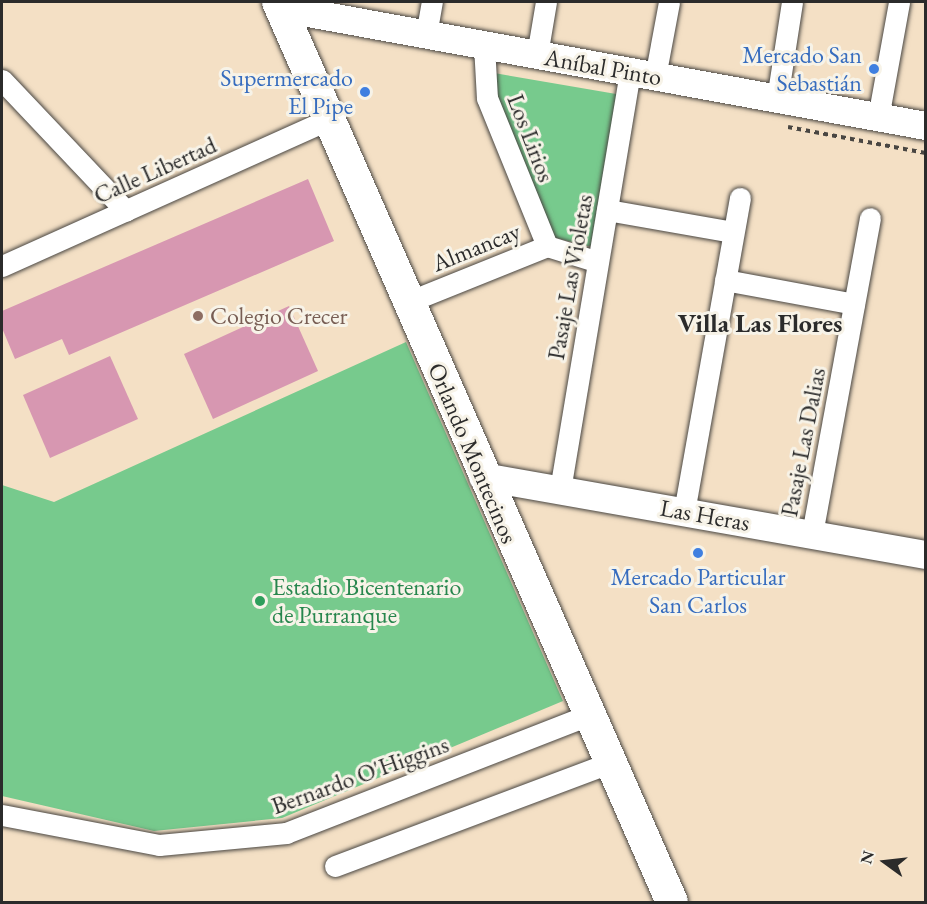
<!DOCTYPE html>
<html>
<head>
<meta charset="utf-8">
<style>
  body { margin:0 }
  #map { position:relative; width:927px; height:904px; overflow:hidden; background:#f4e0c5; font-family:"EB Garamond",serif }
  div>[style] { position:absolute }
  .green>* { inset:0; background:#77ca8d }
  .building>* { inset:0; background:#d797b1 }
  .path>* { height:4px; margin-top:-2px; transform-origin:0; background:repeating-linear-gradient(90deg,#494642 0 4.5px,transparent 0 9px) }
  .roads { filter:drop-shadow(0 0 2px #494642) drop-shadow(0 0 2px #494642) }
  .minor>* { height:21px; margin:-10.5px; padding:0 10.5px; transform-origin:10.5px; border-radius:10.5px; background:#fff }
  .secondary>* { height:28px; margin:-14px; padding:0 14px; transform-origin:14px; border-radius:14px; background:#fff }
  .primary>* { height:32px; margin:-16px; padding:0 16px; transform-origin:16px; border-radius:16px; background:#fff }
  .dots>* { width:16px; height:16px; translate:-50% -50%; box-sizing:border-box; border:3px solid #f7f3e8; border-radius:50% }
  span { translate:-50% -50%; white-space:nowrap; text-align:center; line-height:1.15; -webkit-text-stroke:6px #f7f3e8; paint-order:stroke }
  .shop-label { font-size:24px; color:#366cbe }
  .right { translate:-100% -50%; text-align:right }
  .street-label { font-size:24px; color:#2b2b2b }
  .education-label { font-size:24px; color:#785e54 }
  .left { translate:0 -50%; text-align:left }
  .leisure-label { font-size:24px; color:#27864d }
  .neighbourhood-label { font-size:26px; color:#2b2b2b; font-weight:700 }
  .frame { position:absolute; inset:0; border:3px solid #2b2b2b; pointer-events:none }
  .north { position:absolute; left:855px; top:832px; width:60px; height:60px; -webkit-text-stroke:4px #f7f3e8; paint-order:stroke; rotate:285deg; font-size:16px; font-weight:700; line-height:24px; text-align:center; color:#2b2b2b }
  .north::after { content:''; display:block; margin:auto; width:21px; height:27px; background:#2b2b2b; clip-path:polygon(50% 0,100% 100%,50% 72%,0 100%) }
</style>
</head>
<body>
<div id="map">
  <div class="green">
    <div style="clip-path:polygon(494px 73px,622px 95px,592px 247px,552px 237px,495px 95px)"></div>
    <div style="clip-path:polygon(406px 342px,563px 701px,282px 818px,154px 831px,2px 796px,2px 485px,54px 502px)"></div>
  </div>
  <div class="building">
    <div style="clip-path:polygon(308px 179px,334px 241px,69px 355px,62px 339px,15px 359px,2px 328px,2px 311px)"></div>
    <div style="clip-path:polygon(289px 306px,318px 371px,213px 419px,184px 354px)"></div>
    <div style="clip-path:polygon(110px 356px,138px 419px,50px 458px,23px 395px)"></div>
  </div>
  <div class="path">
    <div style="left:788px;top:127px;width:140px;rotate:10.7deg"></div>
  </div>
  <div class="roads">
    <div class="minor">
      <div style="left:426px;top:35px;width:34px;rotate:-80deg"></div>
      <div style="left:484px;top:45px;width:53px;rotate:86.8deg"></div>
      <div style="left:487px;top:98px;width:160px;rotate:67.9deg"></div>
      <div style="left:537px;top:55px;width:54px;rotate:-80.4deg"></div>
      <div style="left:655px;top:77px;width:76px;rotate:-79.4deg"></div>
      <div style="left:2px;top:80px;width:180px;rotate:46.6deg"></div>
      <div style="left:777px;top:99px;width:98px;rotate:-81.2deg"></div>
      <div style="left:878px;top:118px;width:118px;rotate:-79.7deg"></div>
      <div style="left:607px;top:210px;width:128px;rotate:9.9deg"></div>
      <div style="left:2px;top:266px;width:359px;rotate:-24.2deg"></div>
      <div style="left:725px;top:280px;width:131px;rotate:10.5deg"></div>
      <div style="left:408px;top:302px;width:150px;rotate:-21.9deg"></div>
      <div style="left:547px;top:246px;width:53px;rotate:17.4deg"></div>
      <div style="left:560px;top:490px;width:424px;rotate:-80.5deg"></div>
      <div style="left:684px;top:512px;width:319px;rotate:-79.9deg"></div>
      <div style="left:812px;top:534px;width:321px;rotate:-79.6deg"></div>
      <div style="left:2px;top:815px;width:160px;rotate:10.8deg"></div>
      <div style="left:159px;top:845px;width:128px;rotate:-5.4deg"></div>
      <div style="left:286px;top:833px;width:322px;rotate:-21.3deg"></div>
      <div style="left:335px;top:866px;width:290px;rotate:-20.6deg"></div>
    </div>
    <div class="secondary">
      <div style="left:281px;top:8px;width:656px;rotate:10.37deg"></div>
      <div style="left:483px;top:477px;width:450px;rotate:10deg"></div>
    </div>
    <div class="primary">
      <div style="left:278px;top:2px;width:982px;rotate:66.36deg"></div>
    </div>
  </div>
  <div class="dots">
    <div style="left:874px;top:69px;background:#3f7fe0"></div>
    <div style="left:365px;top:92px;background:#3f7fe0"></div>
    <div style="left:198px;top:316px;background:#8d6e63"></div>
    <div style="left:698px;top:553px;background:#3f7fe0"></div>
    <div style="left:260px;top:601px;background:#2e9e5b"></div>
  </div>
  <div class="shop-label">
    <span class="right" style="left:862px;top:69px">Mercado San<br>Sebastián</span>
    <span class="right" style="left:353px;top:92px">Supermercado<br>El Pipe</span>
    <span style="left:698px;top:591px">Mercado Particular<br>San Carlos</span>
  </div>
  <div class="street-label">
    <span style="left:603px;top:67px;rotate:10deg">Aníbal Pinto</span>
    <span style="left:531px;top:138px;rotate:69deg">Los Lirios</span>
    <span style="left:155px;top:170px;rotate:-24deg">Calle Libertad</span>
    <span style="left:476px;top:247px;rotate:-22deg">Almancay</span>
    <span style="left:570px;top:277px;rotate:-80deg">Pasaje Las Violetas</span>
    <span style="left:803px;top:442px;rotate:-79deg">Pasaje Las Dalias</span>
    <span style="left:473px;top:453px;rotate:67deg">Orlando Montecinos</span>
    <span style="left:705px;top:515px;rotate:10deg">Las Heras</span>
    <span style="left:360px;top:775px;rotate:-20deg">Bernardo O'Higgins</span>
  </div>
  <div class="education-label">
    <span class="left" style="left:210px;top:316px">Colegio Crecer</span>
  </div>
  <div class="leisure-label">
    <span class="left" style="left:272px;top:601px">Estadio Bicentenario<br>de Purranque</span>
  </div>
  <div class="neighbourhood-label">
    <span style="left:760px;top:324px">Villa Las Flores</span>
  </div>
  <div class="frame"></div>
  <div class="north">N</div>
</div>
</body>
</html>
